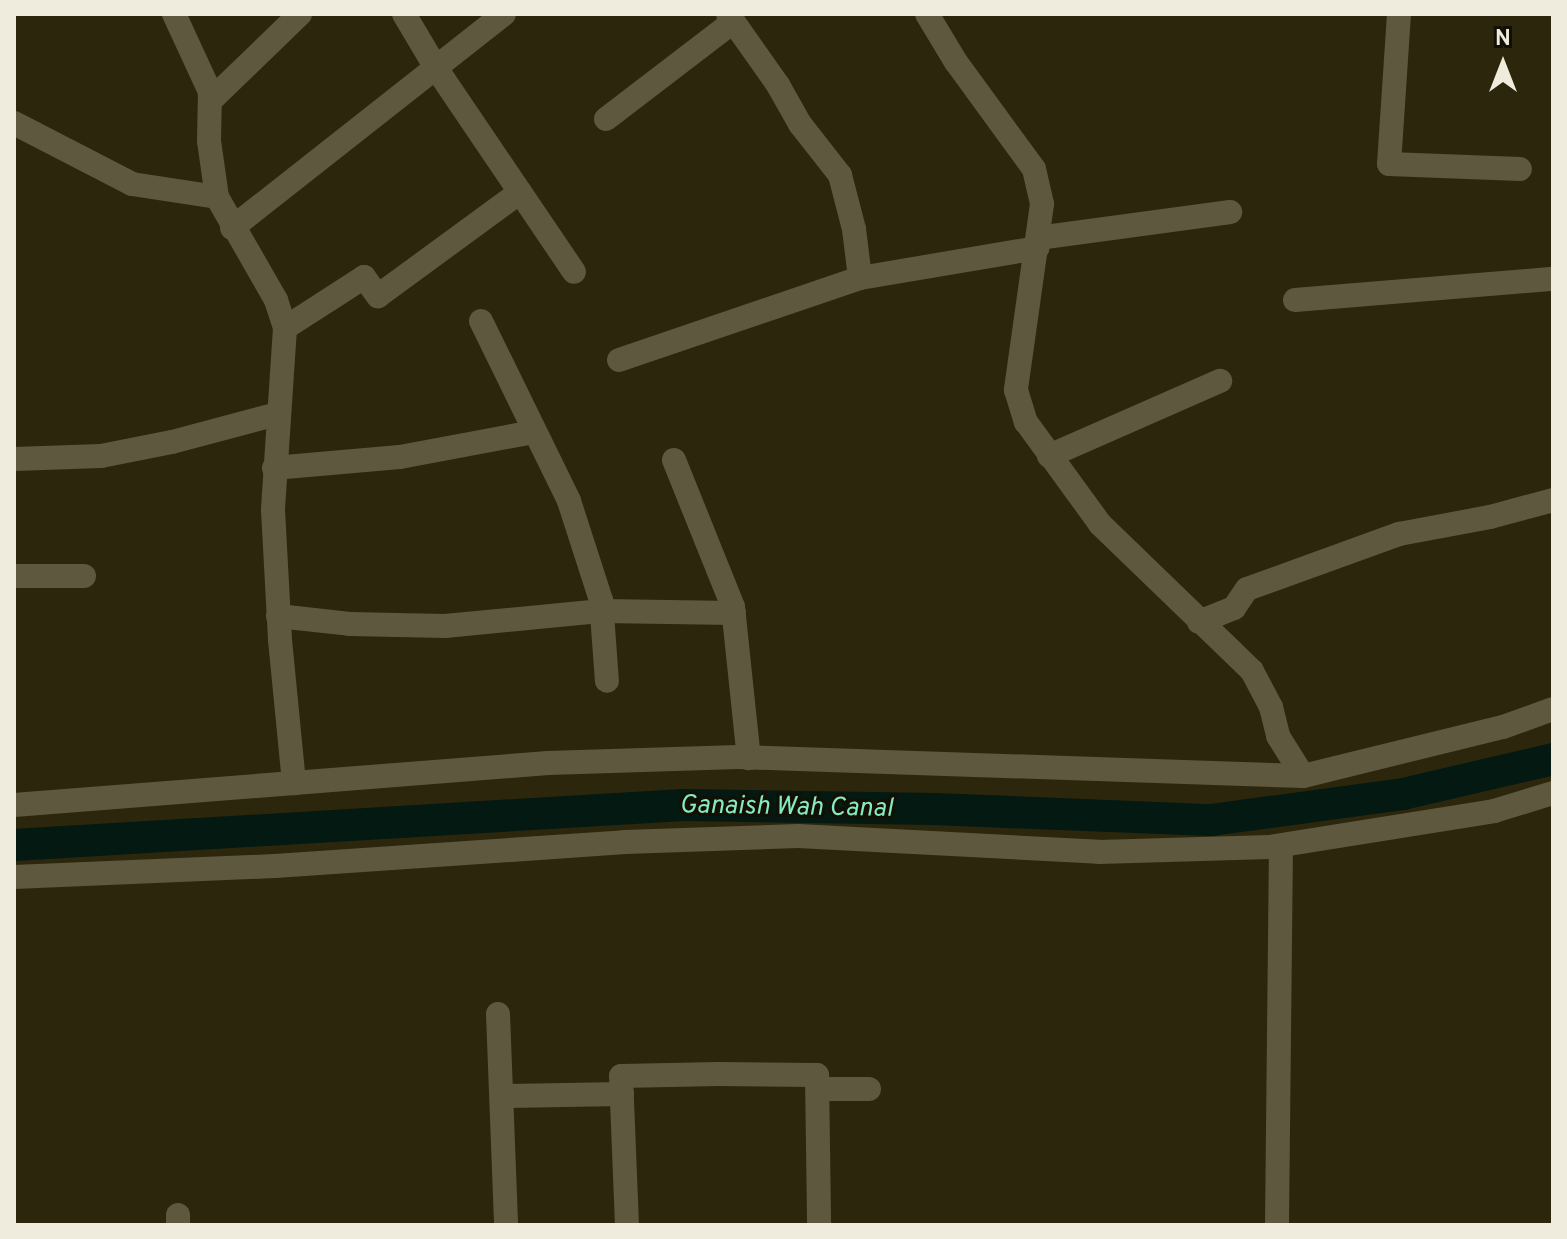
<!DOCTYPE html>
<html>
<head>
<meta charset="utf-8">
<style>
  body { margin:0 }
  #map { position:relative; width:1567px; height:1239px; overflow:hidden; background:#2c260d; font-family:Overpass,sans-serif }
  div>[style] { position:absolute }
  .canal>* { height:32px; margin:-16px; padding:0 16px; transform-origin:16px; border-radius:16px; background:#041911 }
  .minor>* { height:24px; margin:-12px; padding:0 12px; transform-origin:12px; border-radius:12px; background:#5e593e }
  span { translate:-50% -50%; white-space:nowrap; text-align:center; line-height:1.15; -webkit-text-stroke:6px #120f05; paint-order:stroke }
  .water-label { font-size:26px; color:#86ebc1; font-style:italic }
  .frame { position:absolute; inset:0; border:16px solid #efecdd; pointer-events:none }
  .north { position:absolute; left:1463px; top:24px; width:80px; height:80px; -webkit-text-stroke:6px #120f05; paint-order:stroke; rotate:0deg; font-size:22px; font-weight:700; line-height:32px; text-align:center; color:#efecdd }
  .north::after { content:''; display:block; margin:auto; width:28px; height:36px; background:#efecdd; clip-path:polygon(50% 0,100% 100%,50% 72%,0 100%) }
</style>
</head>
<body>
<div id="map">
  <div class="canal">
    <div style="left:14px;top:845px;width:670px;rotate:-3.42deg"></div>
    <div style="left:683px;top:805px;width:251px;rotate:0.9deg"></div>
    <div style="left:934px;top:809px;width:277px;rotate:2.3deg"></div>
    <div style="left:1211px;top:820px;width:194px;rotate:-7.7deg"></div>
    <div style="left:1403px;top:794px;width:154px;rotate:-13.1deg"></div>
  </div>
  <div class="minor">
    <div style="left:174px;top:14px;width:86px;rotate:65.2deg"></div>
    <div style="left:210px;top:92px;width:49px;rotate:91.2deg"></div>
    <div style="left:209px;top:141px;width:57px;rotate:81.9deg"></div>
    <div style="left:217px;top:197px;width:119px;rotate:60.2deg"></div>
    <div style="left:276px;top:300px;width:29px;rotate:72deg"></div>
    <div style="left:285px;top:328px;width:182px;rotate:93.8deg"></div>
    <div style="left:273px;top:510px;width:130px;rotate:86.9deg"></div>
    <div style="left:280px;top:640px;width:144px;rotate:84.4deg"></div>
    <div style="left:404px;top:14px;width:63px;rotate:59.3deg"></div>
    <div style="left:436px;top:68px;width:246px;rotate:55.9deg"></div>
    <div style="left:728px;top:14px;width:87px;rotate:54.8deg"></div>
    <div style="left:778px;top:85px;width:45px;rotate:60.6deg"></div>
    <div style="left:800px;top:124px;width:65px;rotate:51.9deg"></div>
    <div style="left:840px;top:175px;width:56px;rotate:75.5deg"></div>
    <div style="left:854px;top:229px;width:49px;rotate:83deg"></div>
    <div style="left:927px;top:14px;width:56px;rotate:58.9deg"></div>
    <div style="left:956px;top:62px;width:132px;rotate:53.9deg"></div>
    <div style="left:1034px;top:169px;width:36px;rotate:77deg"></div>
    <div style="left:1042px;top:204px;width:188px;rotate:98deg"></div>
    <div style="left:1016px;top:390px;width:34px;rotate:73deg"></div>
    <div style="left:1026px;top:422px;width:126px;rotate:54deg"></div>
    <div style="left:1100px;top:524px;width:211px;rotate:44deg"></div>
    <div style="left:1252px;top:671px;width:41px;rotate:62.2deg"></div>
    <div style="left:1271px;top:707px;width:30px;rotate:76deg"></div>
    <div style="left:1278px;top:736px;width:47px;rotate:58deg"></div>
    <div style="left:1399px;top:14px;width:150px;rotate:93.8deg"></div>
    <div style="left:1389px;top:164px;width:131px;rotate:2.2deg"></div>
    <div style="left:210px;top:101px;width:125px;rotate:-44deg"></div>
    <div style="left:606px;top:119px;width:160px;rotate:-37.4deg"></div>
    <div style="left:14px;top:123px;width:133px;rotate:27.3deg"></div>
    <div style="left:132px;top:184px;width:86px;rotate:8.7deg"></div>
    <div style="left:232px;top:228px;width:346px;rotate:-38.2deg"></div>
    <div style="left:1038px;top:238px;width:194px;rotate:-7.7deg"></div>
    <div style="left:1295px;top:300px;width:259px;rotate:-4.7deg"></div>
    <div style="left:481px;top:321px;width:200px;rotate:63.9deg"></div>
    <div style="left:569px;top:501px;width:104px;rotate:72.1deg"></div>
    <div style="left:601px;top:600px;width:81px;rotate:85.8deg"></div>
    <div style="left:285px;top:328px;width:94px;rotate:-32.8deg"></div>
    <div style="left:364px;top:277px;width:24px;rotate:54deg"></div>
    <div style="left:378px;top:296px;width:176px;rotate:-36.2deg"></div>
    <div style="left:619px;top:360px;width:255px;rotate:-18.8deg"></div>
    <div style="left:860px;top:278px;width:180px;rotate:-9.6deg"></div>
    <div style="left:1049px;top:456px;width:187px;rotate:-23.7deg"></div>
    <div style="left:14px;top:459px;width:87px;rotate:-2deg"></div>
    <div style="left:101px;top:456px;width:72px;rotate:-11.2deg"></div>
    <div style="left:172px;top:442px;width:109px;rotate:-14.9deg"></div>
    <div style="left:674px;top:460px;width:158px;rotate:68.1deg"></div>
    <div style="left:733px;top:607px;width:152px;rotate:84deg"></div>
    <div style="left:274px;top:468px;width:126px;rotate:-5deg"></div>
    <div style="left:400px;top:457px;width:136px;rotate:-10.6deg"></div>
    <div style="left:14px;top:576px;width:70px"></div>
    <div style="left:278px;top:616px;width:72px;rotate:6.3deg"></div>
    <div style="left:350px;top:624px;width:95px;rotate:1.2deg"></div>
    <div style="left:445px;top:626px;width:158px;rotate:-5.5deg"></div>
    <div style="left:602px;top:611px;width:132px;rotate:0.9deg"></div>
    <div style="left:1199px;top:622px;width:38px;rotate:-22deg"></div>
    <div style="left:1234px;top:608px;width:23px;rotate:-56deg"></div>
    <div style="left:1247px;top:589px;width:162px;rotate:-19.9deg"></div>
    <div style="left:1399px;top:534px;width:93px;rotate:-10.6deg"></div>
    <div style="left:1490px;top:517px;width:65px;rotate:-15.1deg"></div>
    <div style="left:14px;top:805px;width:536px;rotate:-4.5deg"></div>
    <div style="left:548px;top:763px;width:190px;rotate:-1.8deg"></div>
    <div style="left:738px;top:757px;width:565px;rotate:1.93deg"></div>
    <div style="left:1303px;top:776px;width:206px;rotate:-13.8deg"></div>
    <div style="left:1503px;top:727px;width:53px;rotate:-19.8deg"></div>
    <div style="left:14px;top:877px;width:261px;rotate:-2.4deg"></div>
    <div style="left:275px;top:866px;width:351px;rotate:-3.9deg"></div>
    <div style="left:625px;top:842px;width:173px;rotate:-2deg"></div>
    <div style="left:798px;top:836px;width:301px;rotate:3deg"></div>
    <div style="left:1099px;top:852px;width:171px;rotate:-1.7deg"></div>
    <div style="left:1270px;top:847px;width:227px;rotate:-9.1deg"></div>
    <div style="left:1494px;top:811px;width:62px;rotate:-17deg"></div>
    <div style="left:498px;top:1014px;width:211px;rotate:87.8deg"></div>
    <div style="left:818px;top:1089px;width:51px"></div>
    <div style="left:502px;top:1096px;width:120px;rotate:-1deg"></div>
    <div style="left:178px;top:1215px;width:10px;rotate:90deg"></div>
    <div style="left:627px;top:1225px;width:149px;rotate:-92.3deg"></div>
    <div style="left:621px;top:1076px;width:97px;rotate:-1.2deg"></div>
    <div style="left:718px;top:1074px;width:99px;rotate:0.6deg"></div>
    <div style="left:817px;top:1075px;width:150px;rotate:89.2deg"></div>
    <div style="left:1277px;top:1225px;width:379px;rotate:-89.4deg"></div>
  </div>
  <div class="water-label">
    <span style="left:786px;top:808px;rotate:1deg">Ganaish Wah Canal</span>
  </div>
  <div class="frame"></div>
  <div class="north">N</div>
</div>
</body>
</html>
